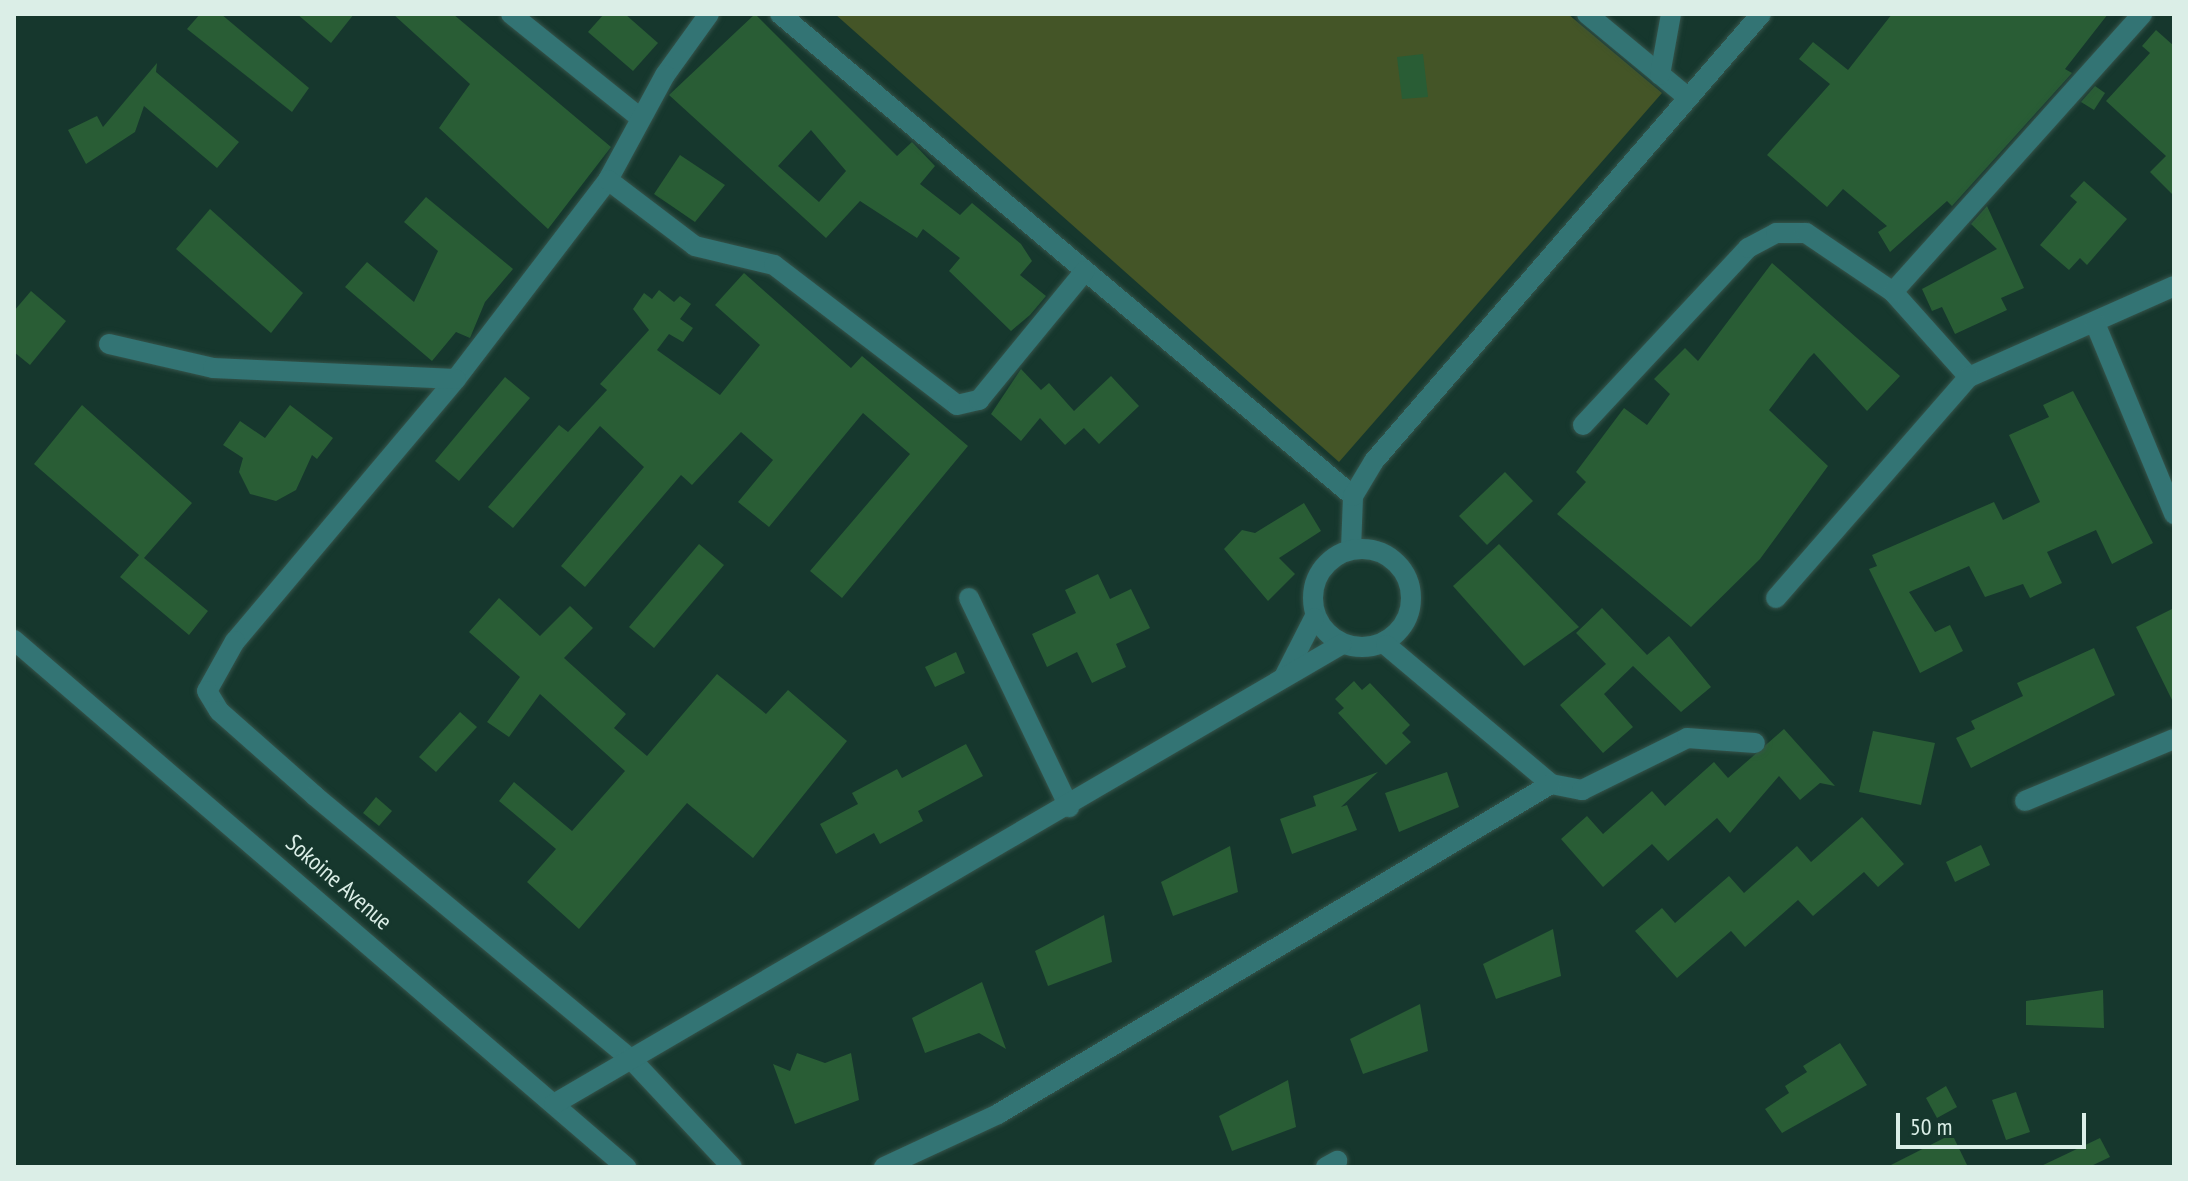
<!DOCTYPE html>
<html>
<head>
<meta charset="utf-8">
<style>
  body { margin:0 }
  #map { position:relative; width:2188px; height:1181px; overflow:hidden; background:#16372d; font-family:"PT Sans Narrow",sans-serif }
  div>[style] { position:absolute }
  .green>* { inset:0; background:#445527 }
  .building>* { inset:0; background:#295d35 }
  .roads { filter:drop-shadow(0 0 2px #36544b) drop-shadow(0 0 2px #36544b) }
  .minor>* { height:20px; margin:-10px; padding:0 10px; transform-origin:10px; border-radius:10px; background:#337474 }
  .minor>.ring { margin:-10px; padding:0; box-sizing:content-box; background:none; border:20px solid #337474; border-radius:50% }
  span { translate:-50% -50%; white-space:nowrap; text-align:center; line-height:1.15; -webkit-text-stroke:6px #16372d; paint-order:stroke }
  .street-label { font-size:24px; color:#dbeee7 }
  .frame { position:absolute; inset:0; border:16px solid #dbeee7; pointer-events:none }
  .scale { position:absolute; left:1896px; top:1113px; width:190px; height:36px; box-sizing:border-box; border:4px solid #dbeee7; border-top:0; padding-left:10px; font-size:24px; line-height:28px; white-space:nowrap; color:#dbeee7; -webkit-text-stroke:6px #16372d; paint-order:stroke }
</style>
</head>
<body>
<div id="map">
  <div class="green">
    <div style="clip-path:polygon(835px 14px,1568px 14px,1662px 93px,1339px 462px)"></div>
  </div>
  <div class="building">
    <div style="clip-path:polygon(200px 14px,221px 14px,309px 88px,292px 112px,187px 29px)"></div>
    <div style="clip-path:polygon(297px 14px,354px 14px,331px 43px)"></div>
    <div style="clip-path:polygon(393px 14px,453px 14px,611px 147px,548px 229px,439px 128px,470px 84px)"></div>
    <div style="clip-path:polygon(604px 14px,625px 14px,658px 43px,633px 71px,588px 32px)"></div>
    <div style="clip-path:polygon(evenodd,755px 14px,897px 156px,912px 142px,935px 166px,920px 184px,960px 215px,972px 203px,1021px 244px,1032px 261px,1020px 275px,1046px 296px,1030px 315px,1011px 331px,949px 271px,960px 258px,923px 229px,917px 238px,860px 201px,826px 238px,669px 95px,755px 14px,811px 130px,846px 171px,819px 202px,778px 166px,811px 130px)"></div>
    <div style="clip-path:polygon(1892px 14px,2108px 14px,2065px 69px,2072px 73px,1952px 206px,1947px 201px,1890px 252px,1878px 232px,1887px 226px,1843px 189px,1827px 207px,1767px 155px,1830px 84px,1799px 59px,1813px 42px,1848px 70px)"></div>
    <div style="clip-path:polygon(2156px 30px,2174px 46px,2174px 196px,2150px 172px,2166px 156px,2106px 101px,2150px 53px,2142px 46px)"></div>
    <div style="clip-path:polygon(1423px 54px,1428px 97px,1402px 99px,1397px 57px)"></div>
    <div style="clip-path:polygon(157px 63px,156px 72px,239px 142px,217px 168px,144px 106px,135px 132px,86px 164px,68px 130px,97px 116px,103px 127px)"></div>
    <div style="clip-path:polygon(2095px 86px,2105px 93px,2094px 110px,2081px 102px)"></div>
    <div style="clip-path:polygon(680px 155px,725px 185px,695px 222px,654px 194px)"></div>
    <div style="clip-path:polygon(2084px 181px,2127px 219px,2087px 265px,2080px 258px,2069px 270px,2040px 245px,2077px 202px,2070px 196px)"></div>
    <div style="clip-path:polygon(426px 197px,513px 269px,485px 302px,470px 338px,456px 332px,432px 361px,345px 287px,367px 262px,414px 302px,438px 251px,404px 222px)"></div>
    <div style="clip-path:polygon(1987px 206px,2024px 288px,2001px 298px,2007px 310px,1955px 334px,1942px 307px,1932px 311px,1922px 289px,1997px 249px,1971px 224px)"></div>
    <div style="clip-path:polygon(210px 209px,303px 293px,271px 333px,176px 249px)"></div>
    <div style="clip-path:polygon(1772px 263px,1900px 376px,1867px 411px,1814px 353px,1809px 358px,1769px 410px,1828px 466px,1760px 559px,1691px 627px,1557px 514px,1586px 482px,1576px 472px,1624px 408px,1647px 425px,1670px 394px,1654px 379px,1685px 348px,1698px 361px)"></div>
    <div style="clip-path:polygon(744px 273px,851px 368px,862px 356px,968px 446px,842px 598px,810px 571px,910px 454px,863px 413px,769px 527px,738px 502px,773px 460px,741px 432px,692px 485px,681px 475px,585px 587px,561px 566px,644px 467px,600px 426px,513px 528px,488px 507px,559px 425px,568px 432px,607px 390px,600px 384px,649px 330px,633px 309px,644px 293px,652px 299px,659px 290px,674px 302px,680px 296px,691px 304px,680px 319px,693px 328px,683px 342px,669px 334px,657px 350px,720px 395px,760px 345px,715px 305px)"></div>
    <div style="clip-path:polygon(31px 291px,66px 321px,30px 365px,14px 352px,14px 311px)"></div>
    <div style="clip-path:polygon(1021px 369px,1041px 390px,1049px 383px,1074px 411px,1111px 376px,1139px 406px,1099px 444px,1084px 428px,1065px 445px,1040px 418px,1021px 441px,991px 414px)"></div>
    <div style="clip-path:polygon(505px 377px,530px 398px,459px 481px,435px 461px)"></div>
    <div style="clip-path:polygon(2073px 391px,2153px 543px,2112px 564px,2096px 530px,2047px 552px,2062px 583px,2030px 598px,2023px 584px,1985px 597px,1969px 566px,1909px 592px,1935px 632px,1950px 625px,1963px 651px,1920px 673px,1869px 569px,1877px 566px,1872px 555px,1994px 502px,2003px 520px,2040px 502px,2009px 435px,2049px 417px,2043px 405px)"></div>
    <div style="clip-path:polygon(82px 405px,192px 503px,144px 558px,208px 611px,189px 635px,120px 577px,139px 555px,34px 464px)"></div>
    <div style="clip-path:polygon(290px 405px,333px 438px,317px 459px,312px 455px,296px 490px,276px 501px,250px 494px,239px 472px,243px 458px,223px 445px,240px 421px,265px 438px)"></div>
    <div style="clip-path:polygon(1505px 472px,1533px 501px,1487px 545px,1459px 516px)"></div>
    <div style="clip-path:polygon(1304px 503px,1321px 531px,1279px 558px,1295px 574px,1268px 601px,1224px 549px,1242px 530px,1255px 533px)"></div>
    <div style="clip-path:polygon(699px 544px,724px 565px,654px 648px,629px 627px)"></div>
    <div style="clip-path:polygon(1499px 544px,1579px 627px,1524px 666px,1453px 586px)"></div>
    <div style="clip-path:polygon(1098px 574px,1110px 599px,1131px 589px,1150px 628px,1116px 644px,1126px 667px,1092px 683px,1077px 652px,1047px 667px,1032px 634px,1076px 613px,1065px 590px)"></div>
    <div style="clip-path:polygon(499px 598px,540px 636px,570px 606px,593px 628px,564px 658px,626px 714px,614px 728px,647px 756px,717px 674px,766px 714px,788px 690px,847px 741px,753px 858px,687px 803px,579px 929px,527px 882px,556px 849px,499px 801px,514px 782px,572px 831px,625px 771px,540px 694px,509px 737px,487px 722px,520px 677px,469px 632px)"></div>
    <div style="clip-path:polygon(1602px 608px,1647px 655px,1669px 636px,1711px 687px,1681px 712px,1633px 666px,1604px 694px,1633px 727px,1603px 753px,1560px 705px,1606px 664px,1576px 633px)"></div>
    <div style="clip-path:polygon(2174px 608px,2174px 704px,2136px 627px)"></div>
    <div style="clip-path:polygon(2094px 648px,2115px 695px,1971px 768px,1956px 738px,1975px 729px,1971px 721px,2023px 696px,2017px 683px)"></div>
    <div style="clip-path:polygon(956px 652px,965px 673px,935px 687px,925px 667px)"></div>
    <div style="clip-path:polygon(1354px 681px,1362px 690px,1370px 683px,1410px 725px,1402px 733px,1411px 742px,1386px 765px,1338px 713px,1344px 708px,1335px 699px)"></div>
    <div style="clip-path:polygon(460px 712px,477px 727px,436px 772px,419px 757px)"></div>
    <div style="clip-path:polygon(1784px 729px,1835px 786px,1820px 783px,1800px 800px,1779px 776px,1730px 833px,1717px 818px,1668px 861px,1652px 844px,1603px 887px,1561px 839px,1587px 816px,1603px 834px,1652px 791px,1665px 806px,1714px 762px,1728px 778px)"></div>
    <div style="clip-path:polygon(1873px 731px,1935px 743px,1921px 805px,1859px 792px)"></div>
    <div style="clip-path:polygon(966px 744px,983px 776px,918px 811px,923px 821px,880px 844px,874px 833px,836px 854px,820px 824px,858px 804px,852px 793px,897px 769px,902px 778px)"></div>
    <div style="clip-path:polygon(1378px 772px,1341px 807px,1347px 805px,1357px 830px,1292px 854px,1280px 819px,1316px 806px,1313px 796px)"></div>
    <div style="clip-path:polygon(1447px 772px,1459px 807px,1399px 832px,1385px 793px)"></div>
    <div style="clip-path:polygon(376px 797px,392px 811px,379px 826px,363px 813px)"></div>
    <div style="clip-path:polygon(1862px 817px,1904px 864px,1878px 887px,1864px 872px,1813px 916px,1798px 900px,1745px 947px,1731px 931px,1677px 978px,1635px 931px,1662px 908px,1675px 923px,1729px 876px,1744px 893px,1797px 846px,1811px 862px)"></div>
    <div style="clip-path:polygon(1981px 845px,1990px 865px,1955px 882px,1946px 862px)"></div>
    <div style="clip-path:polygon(1230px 846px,1238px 892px,1173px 916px,1161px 882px)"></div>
    <div style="clip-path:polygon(1104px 915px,1112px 962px,1048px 986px,1035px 951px)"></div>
    <div style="clip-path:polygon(1553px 929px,1561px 976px,1496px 999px,1483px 964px)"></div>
    <div style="clip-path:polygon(982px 982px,1006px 1049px,979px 1033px,925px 1053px,912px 1018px)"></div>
    <div style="clip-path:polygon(2103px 990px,2104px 1028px,2026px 1025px,2026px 1001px)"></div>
    <div style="clip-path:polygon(1420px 1004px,1428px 1051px,1363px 1074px,1350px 1039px)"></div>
    <div style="clip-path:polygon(1840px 1043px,1867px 1085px,1782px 1133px,1765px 1109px,1789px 1093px,1785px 1086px,1807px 1072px,1803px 1066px)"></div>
    <div style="clip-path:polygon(797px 1053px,825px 1063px,851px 1053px,859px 1100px,795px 1124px,773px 1064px,790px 1071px)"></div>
    <div style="clip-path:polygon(1288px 1080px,1296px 1127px,1232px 1151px,1219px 1116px)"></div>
    <div style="clip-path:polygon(1946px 1086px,1957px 1107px,1937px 1118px,1926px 1098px)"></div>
    <div style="clip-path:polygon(2016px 1092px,2030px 1132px,2006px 1140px,1992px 1100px)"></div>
    <div style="clip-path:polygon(1952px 1134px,1968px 1167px,1887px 1167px)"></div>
    <div style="clip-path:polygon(2100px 1138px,2110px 1157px,2089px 1167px,2039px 1167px)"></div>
  </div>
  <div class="roads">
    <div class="minor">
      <div style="left:511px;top:14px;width:164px;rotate:38.8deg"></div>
      <div style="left:709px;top:14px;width:75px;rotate:125.8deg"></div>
      <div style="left:665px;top:75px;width:119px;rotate:118.5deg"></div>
      <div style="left:608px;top:180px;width:250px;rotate:127.4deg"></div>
      <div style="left:456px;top:379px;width:343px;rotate:130.1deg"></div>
      <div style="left:235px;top:641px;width:57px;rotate:119.2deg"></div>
      <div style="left:207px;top:691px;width:23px;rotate:59deg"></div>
      <div style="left:219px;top:711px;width:128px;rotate:41.5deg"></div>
      <div style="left:315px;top:796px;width:410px;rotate:39.8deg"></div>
      <div style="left:630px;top:1058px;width:149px;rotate:46.9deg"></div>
      <div style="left:780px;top:14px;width:749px;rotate:40.07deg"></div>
      <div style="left:1587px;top:14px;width:129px;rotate:39.6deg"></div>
      <div style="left:1660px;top:75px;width:62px;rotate:-79.8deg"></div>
      <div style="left:608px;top:180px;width:109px;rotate:37.2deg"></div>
      <div style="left:695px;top:246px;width:81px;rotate:13.5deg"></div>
      <div style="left:774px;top:265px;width:230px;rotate:37.4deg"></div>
      <div style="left:957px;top:405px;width:23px;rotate:-13deg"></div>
      <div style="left:979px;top:400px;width:167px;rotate:-50.6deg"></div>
      <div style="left:1893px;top:292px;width:114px;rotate:48.2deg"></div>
      <div style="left:1969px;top:377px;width:224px;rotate:-23.9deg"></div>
      <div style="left:2095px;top:323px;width:207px;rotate:67.5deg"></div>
      <div style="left:109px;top:344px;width:107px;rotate:13deg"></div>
      <div style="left:213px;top:368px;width:243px;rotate:2.6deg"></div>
      <div style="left:1583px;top:425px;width:242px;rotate:-47deg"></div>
      <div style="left:1748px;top:248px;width:32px;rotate:-28deg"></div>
      <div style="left:1776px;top:233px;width:30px"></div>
      <div style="left:1806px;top:233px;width:105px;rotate:34.1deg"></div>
      <div style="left:1893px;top:292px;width:373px;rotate:-48.1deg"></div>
      <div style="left:1351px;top:549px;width:53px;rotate:-87.8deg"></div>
      <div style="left:1353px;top:496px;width:41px;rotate:-59deg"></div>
      <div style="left:1374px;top:461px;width:591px;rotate:-49.11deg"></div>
      <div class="ring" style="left:1313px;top:549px;width:78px;height:78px"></div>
      <div style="left:969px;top:598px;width:232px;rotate:64.4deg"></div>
      <div style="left:1776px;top:598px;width:293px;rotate:-48.9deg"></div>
      <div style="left:14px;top:640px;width:808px;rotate:40.73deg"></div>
      <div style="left:1386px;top:645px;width:216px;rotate:40.1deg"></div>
      <div style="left:1551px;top:784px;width:32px;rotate:11deg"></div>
      <div style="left:1582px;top:790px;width:117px;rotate:-26.3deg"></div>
      <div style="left:1687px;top:738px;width:68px;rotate:4.2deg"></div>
      <div style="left:1284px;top:677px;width:66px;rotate:-63deg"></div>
      <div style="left:2025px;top:801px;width:161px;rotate:-22.6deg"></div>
      <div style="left:554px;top:1104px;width:912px;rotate:-30.27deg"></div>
      <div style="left:884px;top:1167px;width:126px;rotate:-24.9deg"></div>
      <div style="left:998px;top:1114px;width:644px;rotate:-30.83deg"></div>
      <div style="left:1326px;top:1167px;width:13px;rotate:-29deg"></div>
    </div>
  </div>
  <div class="street-label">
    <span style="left:339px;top:882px;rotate:41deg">Sokoine Avenue</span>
  </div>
  <div class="frame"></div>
  <div class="scale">50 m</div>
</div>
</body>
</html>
